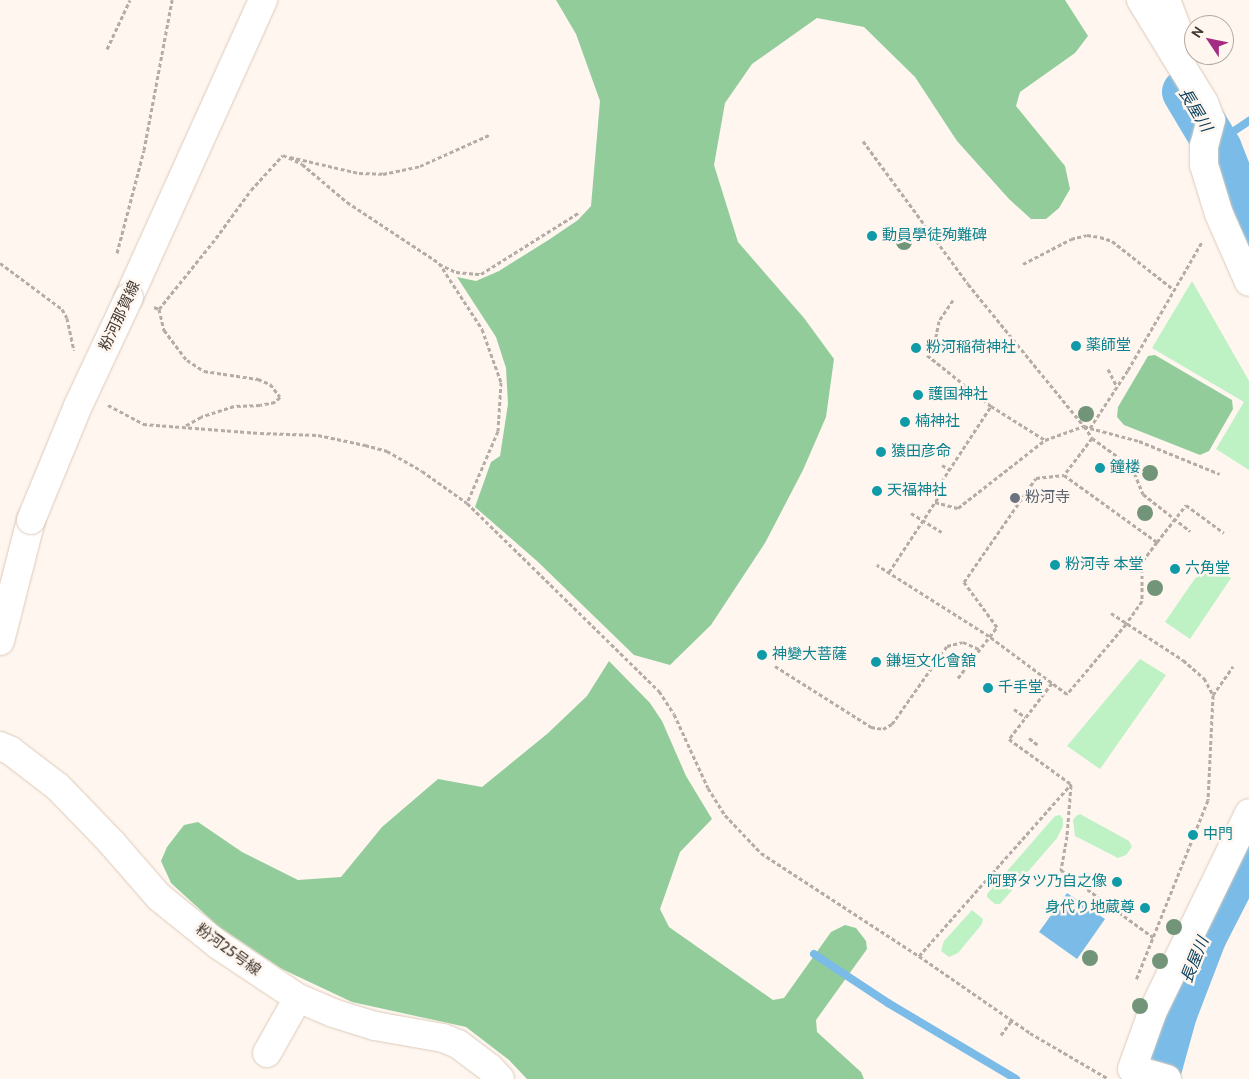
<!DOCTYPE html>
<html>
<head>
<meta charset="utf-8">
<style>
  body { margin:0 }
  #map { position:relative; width:1249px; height:1079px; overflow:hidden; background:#fef6ef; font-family:Cabin,"Noto Sans JP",sans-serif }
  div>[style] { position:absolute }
  .green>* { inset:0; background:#bef1c4 }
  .forest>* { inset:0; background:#93cc9b }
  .water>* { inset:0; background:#7abce7 }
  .stream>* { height:8px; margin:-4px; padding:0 4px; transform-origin:4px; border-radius:4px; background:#7abce7 }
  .river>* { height:46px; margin:-23px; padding:0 23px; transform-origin:23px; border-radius:23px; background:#7abce7 }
  .path>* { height:3px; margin-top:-1.5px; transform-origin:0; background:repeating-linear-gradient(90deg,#b4aca5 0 4px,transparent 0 6.5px) }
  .roads { filter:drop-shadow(0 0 1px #ddcab9) drop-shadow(0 0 1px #ddcab9) }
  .minor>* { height:28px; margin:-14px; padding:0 14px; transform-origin:14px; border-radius:14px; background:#fff }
  .major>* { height:28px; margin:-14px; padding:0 14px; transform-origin:14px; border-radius:14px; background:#fff }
  .bridges { filter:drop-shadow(0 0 1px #ddcab9) drop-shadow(0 0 1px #ddcab9) }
  .major-bridge>* { height:28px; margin:-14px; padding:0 14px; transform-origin:14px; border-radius:14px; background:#fff }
  .trees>* { width:16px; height:16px; margin:-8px; border-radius:50%; background:#729478 }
  .dots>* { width:14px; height:14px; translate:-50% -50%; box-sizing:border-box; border:2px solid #fef6ef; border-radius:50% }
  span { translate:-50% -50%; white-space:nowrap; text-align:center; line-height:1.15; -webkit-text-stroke:5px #fef6ef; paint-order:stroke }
  .culture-label { font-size:15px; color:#0d838f }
  .left { translate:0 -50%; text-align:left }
  .right { translate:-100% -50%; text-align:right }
  .street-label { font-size:15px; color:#3f3730 }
  .worship-label { font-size:15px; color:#5b616d }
  .water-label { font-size:16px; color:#0b415e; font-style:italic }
  .north { position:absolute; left:1184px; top:15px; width:50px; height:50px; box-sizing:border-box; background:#fef6ef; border:1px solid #b2aaa3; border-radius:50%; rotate:304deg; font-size:14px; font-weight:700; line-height:20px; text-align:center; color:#3f3730 }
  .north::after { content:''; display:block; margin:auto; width:18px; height:22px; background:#a42c82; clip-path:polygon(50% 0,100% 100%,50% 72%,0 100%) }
</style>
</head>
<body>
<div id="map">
  <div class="green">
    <div style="clip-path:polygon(1192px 281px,1249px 381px,1249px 470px,1216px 449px,1244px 402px,1152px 348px)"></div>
    <div style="clip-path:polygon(1207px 561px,1231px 578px,1190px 639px,1165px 622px)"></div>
    <div style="clip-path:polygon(1140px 659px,1166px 675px,1100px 769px,1067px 746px)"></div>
    <div style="clip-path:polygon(1080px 814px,1129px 841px,1132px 847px,1126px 855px,1118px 858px,1075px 836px,1073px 820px,1076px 816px)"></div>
    <div style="clip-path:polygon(1060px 815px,1063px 819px,1063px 826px,1057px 838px,1000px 904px,995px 904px,987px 897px,987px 894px,1055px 816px)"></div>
    <div style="clip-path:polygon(972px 910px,983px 919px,982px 924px,958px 953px,949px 957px,941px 951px,944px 941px)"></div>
  </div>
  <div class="forest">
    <div style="clip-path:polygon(556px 0,1065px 0,1088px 36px,1075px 53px,1020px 92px,1016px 106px,1065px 166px,1070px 189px,1059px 208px,1046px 219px,1031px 219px,1009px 199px,957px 141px,915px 77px,864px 27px,817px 18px,752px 64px,725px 103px,714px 165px,738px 242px,804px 318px,834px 359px,826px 417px,803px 470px,765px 543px,711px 625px,670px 665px,634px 655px,537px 561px,475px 507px,491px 462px,500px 456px,508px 404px,506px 368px,496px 337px,457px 277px,476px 281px,499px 271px,550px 239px,578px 220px,591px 206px,600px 101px,576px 34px)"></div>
    <div style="clip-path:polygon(1155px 355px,1232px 400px,1233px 409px,1209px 451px,1200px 455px,1124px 425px,1117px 417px,1118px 407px,1148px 356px)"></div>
    <div style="clip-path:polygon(609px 661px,650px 703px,662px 721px,686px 776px,712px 819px,680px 852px,660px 909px,669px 927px,773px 1000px,784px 998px,831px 932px,845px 925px,856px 928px,866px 941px,867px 949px,816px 1020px,817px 1032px,861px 1072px,864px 1079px,527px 1079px,509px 1060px,466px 1027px,352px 1002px,282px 969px,218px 926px,171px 883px,161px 861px,167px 847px,184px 825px,198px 822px,242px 852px,298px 880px,341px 877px,382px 827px,438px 779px,482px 787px,547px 734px,587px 696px)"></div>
  </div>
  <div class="water">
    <div style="clip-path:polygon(1067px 893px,1105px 919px,1077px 959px,1039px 932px)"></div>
  </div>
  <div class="stream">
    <div style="left:1219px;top:149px;width:20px;rotate:-53deg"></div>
    <div style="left:1231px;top:133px;width:22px;rotate:-34deg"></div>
    <div style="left:814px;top:954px;width:89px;rotate:33.5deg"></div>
    <div style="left:888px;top:1003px;width:149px;rotate:30.7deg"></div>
  </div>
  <div class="river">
    <div style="left:1185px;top:92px;width:66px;rotate:59.2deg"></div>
    <div style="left:1219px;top:149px;width:82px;rotate:68.5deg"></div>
    <div style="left:1156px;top:1079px;width:67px;rotate:-74.5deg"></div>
    <div style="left:1174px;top:1014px;width:84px;rotate:-69deg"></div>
    <div style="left:1204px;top:936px;width:99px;rotate:-62.9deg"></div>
  </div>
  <div class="path">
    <div style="left:107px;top:49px;width:54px;rotate:-64.9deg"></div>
    <div style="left:863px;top:141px;width:177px;rotate:53.7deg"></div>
    <div style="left:968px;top:284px;width:183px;rotate:50.8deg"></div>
    <div style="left:1084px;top:426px;width:14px;rotate:56deg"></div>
    <div style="left:1092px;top:438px;width:46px;rotate:127.1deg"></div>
    <div style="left:1064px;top:475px;width:115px;rotate:35.8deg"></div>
    <div style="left:1157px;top:542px;width:25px;rotate:127deg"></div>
    <div style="left:1142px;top:562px;width:39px;rotate:90deg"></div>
    <div style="left:1142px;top:601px;width:28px;rotate:125deg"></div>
    <div style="left:1126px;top:624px;width:92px;rotate:130.1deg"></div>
    <div style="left:1067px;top:694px;width:97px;rotate:-143.4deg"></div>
    <div style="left:989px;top:636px;width:133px;rotate:-147.6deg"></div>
    <div style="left:290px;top:157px;width:71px;rotate:13.1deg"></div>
    <div style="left:359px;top:173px;width:24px;rotate:2deg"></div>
    <div style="left:383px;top:174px;width:38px;rotate:-12deg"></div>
    <div style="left:420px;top:166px;width:76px;rotate:-24.2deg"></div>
    <div style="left:117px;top:253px;width:106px;rotate:-75.3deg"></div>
    <div style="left:144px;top:150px;width:153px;rotate:-79.4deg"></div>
    <div style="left:0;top:263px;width:77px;rotate:36.6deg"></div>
    <div style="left:62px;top:309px;width:10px;rotate:61deg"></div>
    <div style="left:67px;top:318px;width:33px;rotate:78deg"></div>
    <div style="left:439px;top:264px;width:19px;rotate:25deg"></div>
    <div style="left:456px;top:272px;width:25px;rotate:5deg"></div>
    <div style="left:481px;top:274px;width:117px;rotate:-32.1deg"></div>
    <div style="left:1023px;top:264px;width:54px;rotate:-27.5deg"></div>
    <div style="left:1071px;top:239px;width:16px;rotate:-14deg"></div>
    <div style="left:1087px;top:235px;width:13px;rotate:9deg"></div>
    <div style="left:1100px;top:237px;width:13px;rotate:18deg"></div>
    <div style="left:1112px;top:241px;width:78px;rotate:38.2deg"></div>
    <div style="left:953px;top:300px;width:25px;rotate:124deg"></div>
    <div style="left:939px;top:321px;width:21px;rotate:101deg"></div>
    <div style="left:935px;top:342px;width:15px;rotate:122deg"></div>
    <div style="left:927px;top:355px;width:82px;rotate:38.6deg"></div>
    <div style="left:991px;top:406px;width:64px;rotate:32.2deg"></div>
    <div style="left:154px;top:307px;width:5px;rotate:22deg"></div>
    <div style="left:159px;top:309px;width:91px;rotate:-51.2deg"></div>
    <div style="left:216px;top:238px;width:59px;rotate:-53.9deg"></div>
    <div style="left:251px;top:190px;width:47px;rotate:-47.6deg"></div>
    <div style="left:283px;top:155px;width:21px;rotate:25deg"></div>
    <div style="left:302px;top:164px;width:59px;rotate:40.2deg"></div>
    <div style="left:347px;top:202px;width:110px;rotate:33.5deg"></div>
    <div style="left:439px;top:263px;width:79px;rotate:56.9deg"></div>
    <div style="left:482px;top:329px;width:56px;rotate:70.3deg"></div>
    <div style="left:501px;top:382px;width:49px;rotate:93.5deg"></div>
    <div style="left:498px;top:431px;width:78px;rotate:113.3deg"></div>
    <div style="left:159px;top:309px;width:22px;rotate:77deg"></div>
    <div style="left:164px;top:330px;width:38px;rotate:53deg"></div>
    <div style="left:187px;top:360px;width:20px;rotate:33deg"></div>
    <div style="left:204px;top:371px;width:55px;rotate:8.4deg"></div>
    <div style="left:258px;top:379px;width:13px;rotate:23deg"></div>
    <div style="left:270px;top:384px;width:16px;rotate:52deg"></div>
    <div style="left:280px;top:397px;width:7px;rotate:135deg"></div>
    <div style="left:275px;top:402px;width:15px;rotate:169deg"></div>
    <div style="left:260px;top:405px;width:26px;rotate:178deg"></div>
    <div style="left:234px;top:406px;width:35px;rotate:162deg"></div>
    <div style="left:201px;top:417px;width:18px;rotate:151deg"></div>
    <div style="left:1108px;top:369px;width:20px;rotate:63deg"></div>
    <div style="left:108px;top:405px;width:40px;rotate:28deg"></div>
    <div style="left:143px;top:424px;width:117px;rotate:4.4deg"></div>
    <div style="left:260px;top:433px;width:58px;rotate:2deg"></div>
    <div style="left:318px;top:435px;width:48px;rotate:12deg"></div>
    <div style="left:365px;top:445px;width:23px;rotate:15deg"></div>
    <div style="left:387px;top:451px;width:40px;rotate:29.7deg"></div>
    <div style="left:422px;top:471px;width:55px;rotate:35.4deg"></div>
    <div style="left:467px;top:503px;width:269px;rotate:44.4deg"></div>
    <div style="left:659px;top:691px;width:27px;rotate:57deg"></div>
    <div style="left:674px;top:714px;width:81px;rotate:65.3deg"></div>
    <div style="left:708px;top:788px;width:32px;rotate:58deg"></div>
    <div style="left:725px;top:815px;width:52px;rotate:46.5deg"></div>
    <div style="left:761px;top:853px;width:189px;rotate:33.1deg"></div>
    <div style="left:919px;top:956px;width:135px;rotate:34.7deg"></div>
    <div style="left:1030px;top:1033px;width:89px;rotate:30.3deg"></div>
    <div style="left:1090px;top:428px;width:51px;rotate:14.9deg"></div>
    <div style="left:1139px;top:441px;width:87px;rotate:22.2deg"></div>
    <div style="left:1092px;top:438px;width:49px;rotate:35.9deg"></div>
    <div style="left:1132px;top:467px;width:29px;rotate:68deg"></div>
    <div style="left:1143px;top:494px;width:60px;rotate:38.2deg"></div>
    <div style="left:942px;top:465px;width:9px;rotate:32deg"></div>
    <div style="left:935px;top:502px;width:24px;rotate:15deg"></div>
    <div style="left:958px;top:508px;width:110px;rotate:-38deg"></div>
    <div style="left:1045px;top:440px;width:41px;rotate:-19.7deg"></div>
    <div style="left:1084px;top:426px;width:6px;rotate:18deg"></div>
    <div style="left:1090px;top:428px;width:69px;rotate:-56.8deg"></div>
    <div style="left:1128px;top:370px;width:148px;rotate:-60deg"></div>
    <div style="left:911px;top:513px;width:36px;rotate:32deg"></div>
    <div style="left:1157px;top:542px;width:47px;rotate:-51.9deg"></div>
    <div style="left:1186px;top:505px;width:47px;rotate:36.4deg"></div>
    <div style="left:889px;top:572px;width:98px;rotate:-56.6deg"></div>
    <div style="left:943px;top:490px;width:6px;rotate:-149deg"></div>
    <div style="left:938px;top:487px;width:97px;rotate:-56.8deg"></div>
    <div style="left:1111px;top:613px;width:86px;rotate:33.1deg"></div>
    <div style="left:1183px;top:660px;width:28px;rotate:41deg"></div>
    <div style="left:1204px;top:678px;width:19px;rotate:62deg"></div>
    <div style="left:1213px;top:695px;width:105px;rotate:92.7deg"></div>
    <div style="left:1208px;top:800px;width:194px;rotate:111.8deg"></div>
    <div style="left:775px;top:666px;width:114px;rotate:32.4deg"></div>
    <div style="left:871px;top:727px;width:12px;rotate:9deg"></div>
    <div style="left:883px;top:729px;width:10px;rotate:-29deg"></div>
    <div style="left:892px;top:724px;width:95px;rotate:-54.8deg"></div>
    <div style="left:947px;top:646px;width:16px;rotate:-14deg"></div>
    <div style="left:963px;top:642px;width:17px;rotate:24deg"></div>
    <div style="left:958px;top:678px;width:64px;rotate:-52.6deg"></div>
    <div style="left:997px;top:627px;width:56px;rotate:-126.3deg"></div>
    <div style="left:964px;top:582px;width:126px;rotate:-55.3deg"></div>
    <div style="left:1036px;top:478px;width:28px;rotate:-6deg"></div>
    <div style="left:1052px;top:683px;width:71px;rotate:127.5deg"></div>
    <div style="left:1009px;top:739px;width:77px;rotate:36deg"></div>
    <div style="left:1213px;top:695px;width:35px;rotate:-55deg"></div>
    <div style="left:1014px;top:709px;width:14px;rotate:36deg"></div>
    <div style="left:1029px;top:738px;width:11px;rotate:38deg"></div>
    <div style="left:1071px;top:785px;width:51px;rotate:94.5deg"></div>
    <div style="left:1067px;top:836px;width:35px;rotate:100deg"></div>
    <div style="left:1061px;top:870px;width:114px;rotate:36.1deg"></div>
    <div style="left:919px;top:956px;width:230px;rotate:-48.5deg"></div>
    <div style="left:1001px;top:1035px;width:19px;rotate:-54deg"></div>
  </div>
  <div class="roads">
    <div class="minor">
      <div style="left:1141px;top:0;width:121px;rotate:58.5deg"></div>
      <div style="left:1204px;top:103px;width:18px;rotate:68deg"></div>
      <div style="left:1211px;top:120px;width:27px;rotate:105deg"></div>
      <div style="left:1204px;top:146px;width:19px;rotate:90deg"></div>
      <div style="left:1204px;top:165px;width:51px;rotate:73deg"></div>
      <div style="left:1219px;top:214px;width:74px;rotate:66.2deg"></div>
      <div style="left:1166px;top:0;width:48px;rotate:69.3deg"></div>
      <div style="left:0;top:746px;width:12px;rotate:24deg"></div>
      <div style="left:11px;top:751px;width:59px;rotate:37.5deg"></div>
      <div style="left:58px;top:787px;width:78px;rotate:46deg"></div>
      <div style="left:112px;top:843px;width:72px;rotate:49deg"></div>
      <div style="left:159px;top:897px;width:75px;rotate:39deg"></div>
      <div style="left:217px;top:944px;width:97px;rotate:33.7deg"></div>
      <div style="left:298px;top:998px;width:38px;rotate:23deg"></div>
      <div style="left:333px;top:1013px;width:44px;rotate:17.2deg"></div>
      <div style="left:375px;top:1026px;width:69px;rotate:10deg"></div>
      <div style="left:443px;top:1038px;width:16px;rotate:22deg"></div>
      <div style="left:458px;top:1044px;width:40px;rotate:37deg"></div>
      <div style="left:490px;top:1068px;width:15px;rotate:48deg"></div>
      <div style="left:267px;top:1053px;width:63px;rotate:-60.6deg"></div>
      <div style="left:1167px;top:1079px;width:36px;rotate:-164deg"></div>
      <div style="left:1132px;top:1069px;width:59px;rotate:-70.3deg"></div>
      <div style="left:1152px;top:1013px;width:222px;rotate:-64.1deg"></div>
    </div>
    <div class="major">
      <div style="left:129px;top:297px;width:326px;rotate:-65.7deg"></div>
      <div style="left:0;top:641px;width:125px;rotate:-75.6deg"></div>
    </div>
  </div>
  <div class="bridges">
    <div class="major-bridge">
      <div style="left:31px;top:520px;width:123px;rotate:-67.6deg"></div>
      <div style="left:78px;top:406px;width:120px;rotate:-64.9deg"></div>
    </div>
  </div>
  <div class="trees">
    <div style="left:904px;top:242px"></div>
    <div style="left:1086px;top:414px"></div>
    <div style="left:1150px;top:473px"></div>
    <div style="left:1145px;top:513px"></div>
    <div style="left:1155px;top:588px"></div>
    <div style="left:1174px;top:927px"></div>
    <div style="left:1090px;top:958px"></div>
    <div style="left:1160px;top:961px"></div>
    <div style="left:1140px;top:1006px"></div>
  </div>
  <div class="dots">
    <div style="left:872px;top:236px;background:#0f9aa8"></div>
    <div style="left:1076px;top:346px;background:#0f9aa8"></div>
    <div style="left:916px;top:348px;background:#0f9aa8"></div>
    <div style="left:918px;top:395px;background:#0f9aa8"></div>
    <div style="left:905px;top:422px;background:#0f9aa8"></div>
    <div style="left:881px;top:452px;background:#0f9aa8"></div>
    <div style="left:1100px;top:468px;background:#0f9aa8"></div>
    <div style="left:877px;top:491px;background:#0f9aa8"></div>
    <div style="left:1015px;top:498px;background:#6b7280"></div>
    <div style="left:1055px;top:565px;background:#0f9aa8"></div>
    <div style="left:1175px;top:569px;background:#0f9aa8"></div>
    <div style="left:762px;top:655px;background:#0f9aa8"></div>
    <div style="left:876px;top:662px;background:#0f9aa8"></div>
    <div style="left:988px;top:688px;background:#0f9aa8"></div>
    <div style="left:1193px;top:835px;background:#0f9aa8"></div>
    <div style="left:1117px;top:882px;background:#0f9aa8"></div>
    <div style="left:1145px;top:908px;background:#0f9aa8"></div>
  </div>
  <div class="culture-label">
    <span class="left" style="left:882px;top:236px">動員學徒殉難碑</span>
    <span class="left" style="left:1086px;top:346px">薬師堂</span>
    <span class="left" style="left:926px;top:348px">粉河稲荷神社</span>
    <span class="left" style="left:928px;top:395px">護国神社</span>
    <span class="left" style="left:915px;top:422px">楠神社</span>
    <span class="left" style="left:891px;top:452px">猿田彦命</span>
    <span class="left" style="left:1110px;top:468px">鐘楼</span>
    <span class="left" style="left:887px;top:491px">天福神社</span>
    <span class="left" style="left:1065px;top:565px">粉河寺 本堂</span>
    <span class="left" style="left:1185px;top:569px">六角堂</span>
    <span class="left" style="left:772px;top:655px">神變大菩薩</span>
    <span class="left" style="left:886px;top:662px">鎌垣文化會舘</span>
    <span class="left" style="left:998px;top:688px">千手堂</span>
    <span class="left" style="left:1203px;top:835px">中門</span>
    <span class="right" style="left:1107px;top:882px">阿野タツ乃自之像</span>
    <span class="right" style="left:1135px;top:908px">身代り地蔵尊</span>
  </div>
  <div class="street-label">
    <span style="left:120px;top:316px;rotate:-65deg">粉河那賀線</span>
    <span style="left:228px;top:950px;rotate:36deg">粉河25号線</span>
  </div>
  <div class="worship-label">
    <span class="left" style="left:1025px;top:498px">粉河寺</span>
  </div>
  <div class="water-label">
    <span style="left:1195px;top:110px;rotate:59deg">長屋川</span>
    <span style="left:1195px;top:960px;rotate:-68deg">長屋川</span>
  </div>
  <div class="north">N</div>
</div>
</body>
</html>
